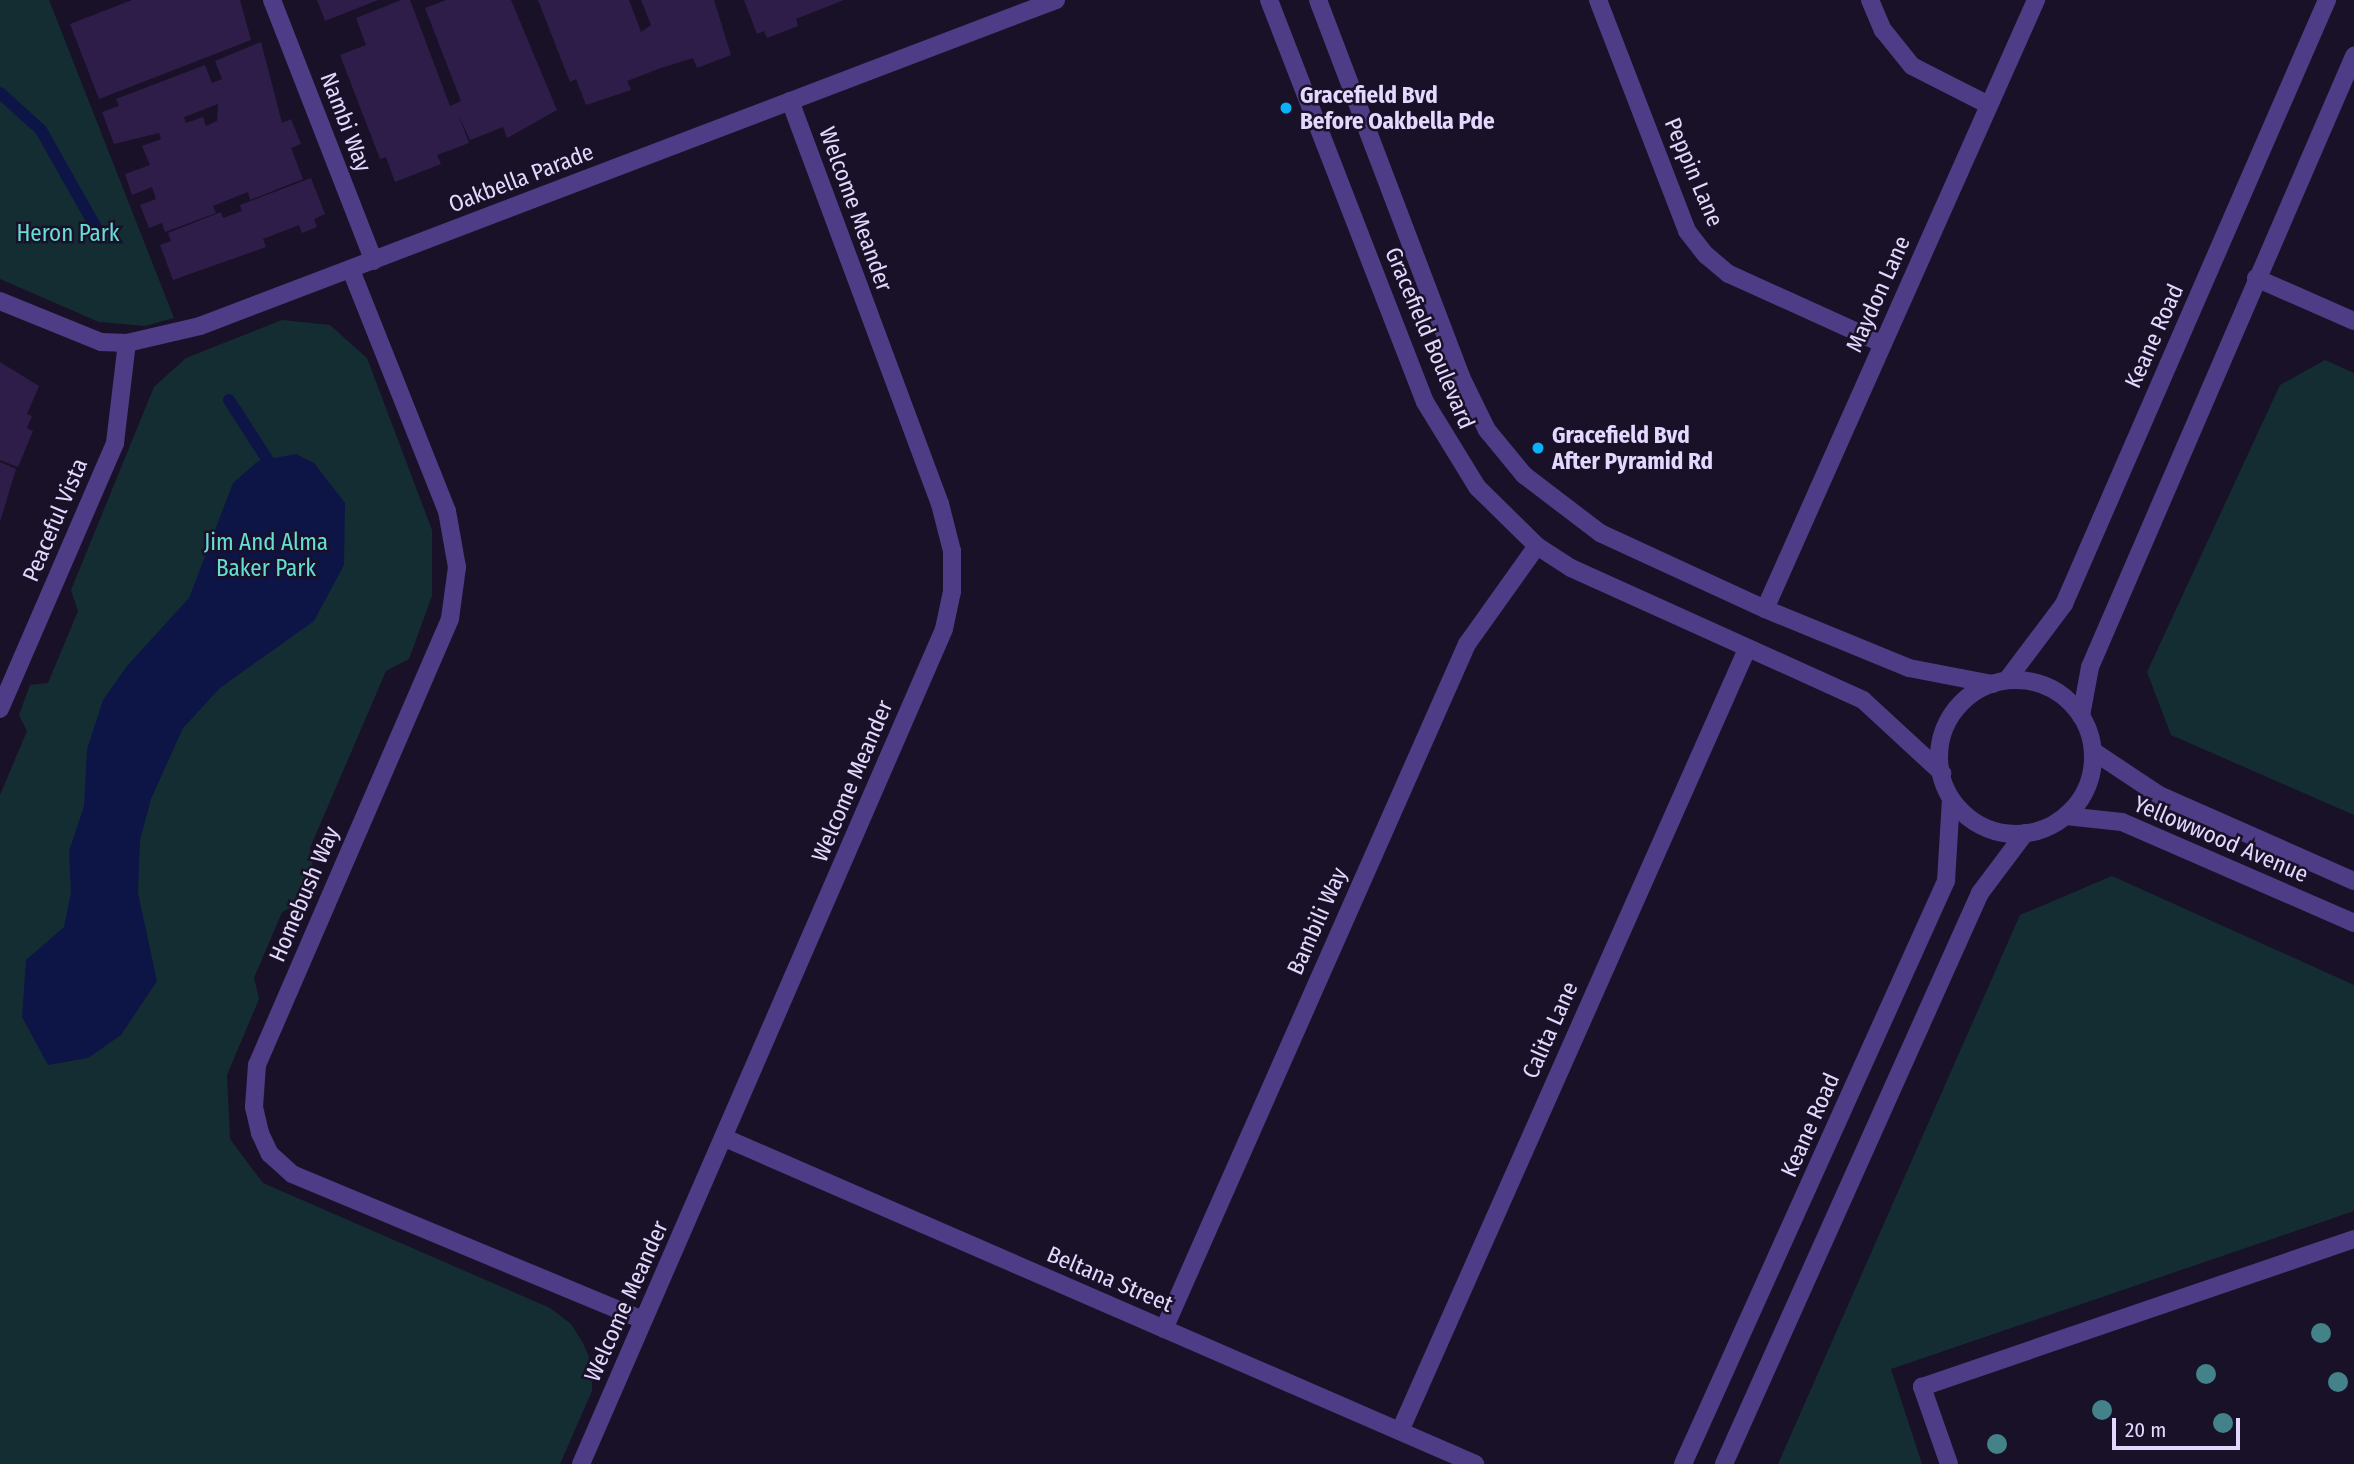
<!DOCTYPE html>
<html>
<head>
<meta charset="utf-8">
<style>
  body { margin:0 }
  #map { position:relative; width:2354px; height:1464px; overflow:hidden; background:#191128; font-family:"Fira Sans Condensed",sans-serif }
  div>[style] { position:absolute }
  .green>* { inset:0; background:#142d32 }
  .water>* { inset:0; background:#0c1546 }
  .stream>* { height:12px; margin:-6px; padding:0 6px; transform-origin:6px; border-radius:6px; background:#0c1546 }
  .building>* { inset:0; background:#2f1d49 }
  .minor>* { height:18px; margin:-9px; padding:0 9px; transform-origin:9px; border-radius:9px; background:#4e3d86 }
  .minor>.ring { margin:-9px; padding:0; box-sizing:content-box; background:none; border:18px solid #4e3d86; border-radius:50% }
  .trees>* { width:20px; height:20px; margin:-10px; border-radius:50%; background:#438289 }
  .dots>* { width:19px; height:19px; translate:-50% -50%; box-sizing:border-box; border:4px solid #191128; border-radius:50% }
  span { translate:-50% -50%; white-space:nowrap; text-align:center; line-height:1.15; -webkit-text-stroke:5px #191128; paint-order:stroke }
  .poi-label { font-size:23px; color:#e4d8fe; font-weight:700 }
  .left { translate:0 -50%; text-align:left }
  .street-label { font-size:23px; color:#e4d8fe }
  .park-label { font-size:23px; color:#65ded8 }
  .scale { position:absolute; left:2112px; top:1418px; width:128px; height:32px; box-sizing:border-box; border:4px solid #e4d8fe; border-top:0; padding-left:9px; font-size:21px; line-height:24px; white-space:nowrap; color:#e4d8fe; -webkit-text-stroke:5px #191128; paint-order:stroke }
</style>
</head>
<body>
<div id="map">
  <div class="green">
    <div style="clip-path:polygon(0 0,49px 0,174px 318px,145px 326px,99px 322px,0 279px)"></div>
    <div style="clip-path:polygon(282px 320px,330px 325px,367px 358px,432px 530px,432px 596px,409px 659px,386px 671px,310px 848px,314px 874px,302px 902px,282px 912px,254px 978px,259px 999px,227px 1075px,230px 1139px,263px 1183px,550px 1308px,571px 1324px,583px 1343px,592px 1364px,592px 1391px,560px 1464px,0 1464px,0 795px,27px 731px,19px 715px,30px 685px,48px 683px,78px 611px,71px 590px,154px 387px,186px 358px)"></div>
    <div style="clip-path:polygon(2325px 360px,2354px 373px,2354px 815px,2171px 735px,2147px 672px,2280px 385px)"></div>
    <div style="clip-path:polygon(2112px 876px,2354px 985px,2354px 1211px,1891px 1369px,1922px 1464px,1778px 1464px,2020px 915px)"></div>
  </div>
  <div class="water">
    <div style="clip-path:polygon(296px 454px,314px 463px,345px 503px,344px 565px,314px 621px,220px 688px,183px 728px,151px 799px,140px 840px,138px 893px,157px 981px,121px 1035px,88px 1058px,48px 1065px,22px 1017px,26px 960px,64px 927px,71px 893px,69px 851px,84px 806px,87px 749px,103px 700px,127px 666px,189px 598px,233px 483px,258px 461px)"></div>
  </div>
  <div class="stream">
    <div style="left:0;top:93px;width:55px;rotate:42.1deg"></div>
    <div style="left:41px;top:130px;width:118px;rotate:60.6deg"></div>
    <div style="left:229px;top:400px;width:70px;rotate:57.2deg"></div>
  </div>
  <div class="building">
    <div style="clip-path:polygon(132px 0,240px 0,251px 40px,99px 99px,70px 24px)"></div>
    <div style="clip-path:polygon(317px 0,378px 0,325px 21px)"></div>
    <div style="clip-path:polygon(401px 0,410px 0,450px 106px,461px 101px,425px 8px,446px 0,511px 0,557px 110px,507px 138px,503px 127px,470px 140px,458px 114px,469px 143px,437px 155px,441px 164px,395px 182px,386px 157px,380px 159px,340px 55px,366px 45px,356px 18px)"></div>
    <div style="clip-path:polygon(538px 0,629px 0,641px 32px,651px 25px,641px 0,714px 0,731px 55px,697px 68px,693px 58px,661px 68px,627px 81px,631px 90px,586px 105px,576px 79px,570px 82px)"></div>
    <div style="clip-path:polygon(744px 0,844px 0,796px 19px,798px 26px,767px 38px,764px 31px,757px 34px)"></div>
    <div style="clip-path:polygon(evenodd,261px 42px,282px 123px,291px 119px,301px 144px,291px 148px,303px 179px,250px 200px,248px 192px,213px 206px,216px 213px,165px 232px,162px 223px,149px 228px,140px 205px,156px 199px,152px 187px,132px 195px,125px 174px,150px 165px,142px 146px,161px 139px,159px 133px,114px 144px,102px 112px,119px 106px,116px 99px,205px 65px,212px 83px,222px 79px,215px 61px,261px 42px,218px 104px,217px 121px,206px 126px,203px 117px,186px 123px,184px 117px,218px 104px)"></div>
    <div style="clip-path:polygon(311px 178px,325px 214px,314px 219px,317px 227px,302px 233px,299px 225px,263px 239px,266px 247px,173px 280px,160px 245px,171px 241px,168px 233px,221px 212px,223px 218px,242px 211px,240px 205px)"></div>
    <div style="clip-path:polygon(0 362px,39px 386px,27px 414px,32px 416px,27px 428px,33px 431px,18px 467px,0 460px)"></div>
    <div style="clip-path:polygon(0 462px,16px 469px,0 522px)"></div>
  </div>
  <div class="minor">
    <div style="left:272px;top:0;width:280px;rotate:68.7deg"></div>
    <div style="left:1269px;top:0;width:431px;rotate:68.8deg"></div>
    <div style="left:1425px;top:402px;width:100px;rotate:58.5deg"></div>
    <div style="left:1477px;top:487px;width:84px;rotate:44.5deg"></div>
    <div style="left:1537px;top:546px;width:40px;rotate:32.9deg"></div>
    <div style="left:1571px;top:568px;width:320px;rotate:24.3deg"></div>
    <div style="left:1863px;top:700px;width:108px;rotate:42.7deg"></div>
    <div style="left:1318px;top:0;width:403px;rotate:69.2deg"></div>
    <div style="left:1461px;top:377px;width:59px;rotate:63.9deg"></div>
    <div style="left:1487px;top:430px;width:58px;rotate:50.6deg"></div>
    <div style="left:1524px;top:475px;width:96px;rotate:37.3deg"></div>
    <div style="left:1600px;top:533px;width:182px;rotate:24.7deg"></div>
    <div style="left:1765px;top:609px;width:156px;rotate:22.3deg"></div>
    <div style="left:1909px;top:668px;width:85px;rotate:10.9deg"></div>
    <div style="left:1598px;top:0;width:248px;rotate:68.9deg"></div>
    <div style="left:1687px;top:231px;width:31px;rotate:52deg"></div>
    <div style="left:1706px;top:255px;width:30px;rotate:40deg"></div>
    <div style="left:1729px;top:274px;width:169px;rotate:24.4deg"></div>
    <div style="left:1870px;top:0;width:33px;rotate:67deg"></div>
    <div style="left:1883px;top:30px;width:46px;rotate:51.1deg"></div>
    <div style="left:1912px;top:66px;width:86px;rotate:26.9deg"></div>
    <div style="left:351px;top:270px;width:259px;rotate:68.3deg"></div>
    <div style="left:447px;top:511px;width:57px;rotate:79.9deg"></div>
    <div style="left:457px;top:567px;width:52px;rotate:97.7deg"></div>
    <div style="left:450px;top:619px;width:486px;rotate:113.4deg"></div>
    <div style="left:257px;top:1065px;width:42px;rotate:94.1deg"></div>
    <div style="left:254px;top:1107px;width:27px;rotate:77deg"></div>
    <div style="left:260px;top:1133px;width:23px;rotate:65deg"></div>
    <div style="left:270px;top:1154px;width:30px;rotate:42deg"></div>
    <div style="left:292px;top:1174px;width:380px;rotate:22.6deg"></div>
    <div style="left:2256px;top:278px;width:107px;rotate:23.7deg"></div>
    <div style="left:0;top:301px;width:109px;rotate:22.1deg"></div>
    <div style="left:101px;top:342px;width:26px;rotate:2deg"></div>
    <div style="left:127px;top:343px;width:75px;rotate:-13.1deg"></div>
    <div style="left:200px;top:326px;width:916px;rotate:-20.85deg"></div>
    <div style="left:1765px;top:609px;width:667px;rotate:-66.01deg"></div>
    <div style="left:2007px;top:680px;width:95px;rotate:-53.1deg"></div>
    <div style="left:2064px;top:604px;width:659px;rotate:-66.47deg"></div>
    <div class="ring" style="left:1939px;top:680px;width:136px;height:136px"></div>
    <div style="left:0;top:709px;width:290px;rotate:-66.6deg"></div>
    <div style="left:115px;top:443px;width:101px;rotate:-83.2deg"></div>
    <div style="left:2081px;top:716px;width:50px;rotate:-79.6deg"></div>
    <div style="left:2090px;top:667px;width:666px;rotate:-66.63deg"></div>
    <div style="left:2093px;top:751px;width:79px;rotate:33.7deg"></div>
    <div style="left:2159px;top:795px;width:213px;rotate:23.8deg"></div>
    <div style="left:2066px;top:816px;width:56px;rotate:6.1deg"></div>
    <div style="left:2122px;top:822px;width:253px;rotate:23.5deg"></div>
    <div style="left:725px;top:1138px;width:818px;rotate:23.49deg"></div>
    <div style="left:1164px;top:1329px;width:749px;rotate:-66.14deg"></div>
    <div style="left:1467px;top:644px;width:120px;rotate:-54.5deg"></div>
    <div style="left:1400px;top:1431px;width:856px;rotate:-66.07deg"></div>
    <div style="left:581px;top:1464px;width:910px;rotate:-66.5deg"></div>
    <div style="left:944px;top:629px;width:38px;rotate:-78deg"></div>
    <div style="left:952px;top:592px;width:41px;rotate:-90deg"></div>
    <div style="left:952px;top:551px;width:49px;rotate:-104.3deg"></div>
    <div style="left:940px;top:504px;width:430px;rotate:-110.4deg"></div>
    <div style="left:1683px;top:1464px;width:640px;rotate:-65.72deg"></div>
    <div style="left:1946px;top:881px;width:82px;rotate:-86.5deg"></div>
    <div style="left:1724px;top:1464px;width:626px;rotate:-65.85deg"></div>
    <div style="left:1980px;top:893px;width:75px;rotate:-53.1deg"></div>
    <div style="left:1949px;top:1464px;width:82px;rotate:-109.3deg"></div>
    <div style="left:1922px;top:1387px;width:457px;rotate:-18.9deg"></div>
  </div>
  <div class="trees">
    <div style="left:2321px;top:1333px"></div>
    <div style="left:2206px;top:1374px"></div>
    <div style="left:2338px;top:1382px"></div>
    <div style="left:2102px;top:1410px"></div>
    <div style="left:2223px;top:1423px"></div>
    <div style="left:1997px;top:1444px"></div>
  </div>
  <div class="dots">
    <div style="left:1286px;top:108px;background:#09b1f9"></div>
    <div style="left:1538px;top:448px;background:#09b1f9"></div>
  </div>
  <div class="poi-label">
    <span class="left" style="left:1300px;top:108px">Gracefield Bvd<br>Before Oakbella Pde</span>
    <span class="left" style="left:1552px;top:448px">Gracefield Bvd<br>After Pyramid Rd</span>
  </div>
  <div class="street-label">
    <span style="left:346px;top:122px;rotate:69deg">Nambi Way</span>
    <span style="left:1694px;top:172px;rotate:67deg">Peppin Lane</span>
    <span style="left:521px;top:178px;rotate:-21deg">Oakbella Parade</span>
    <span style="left:856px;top:209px;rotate:70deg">Welcome Meander</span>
    <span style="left:1878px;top:294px;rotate:-66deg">Maydon Lane</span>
    <span style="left:2154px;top:336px;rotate:-66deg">Keane Road</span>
    <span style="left:1430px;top:338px;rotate:67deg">Gracefield Boulevard</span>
    <span style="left:55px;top:520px;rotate:-67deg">Peaceful Vista</span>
    <span style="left:852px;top:781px;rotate:-67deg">Welcome Meander</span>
    <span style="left:2221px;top:839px;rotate:23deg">Yellowwood Avenue</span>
    <span style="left:304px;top:894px;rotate:-67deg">Homebush Way</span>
    <span style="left:1317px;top:921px;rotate:-66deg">Bambili Way</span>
    <span style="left:1550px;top:1030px;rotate:-66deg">Calita Lane</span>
    <span style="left:1810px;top:1125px;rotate:-66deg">Keane Road</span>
    <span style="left:1110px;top:1279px;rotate:23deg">Beltana Street</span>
    <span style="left:626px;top:1301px;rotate:-66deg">Welcome Meander</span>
  </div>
  <div class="park-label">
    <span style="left:68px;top:233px">Heron Park</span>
    <span style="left:266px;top:555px">Jim And Alma<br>Baker Park</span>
  </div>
  <div class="scale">20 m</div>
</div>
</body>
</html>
